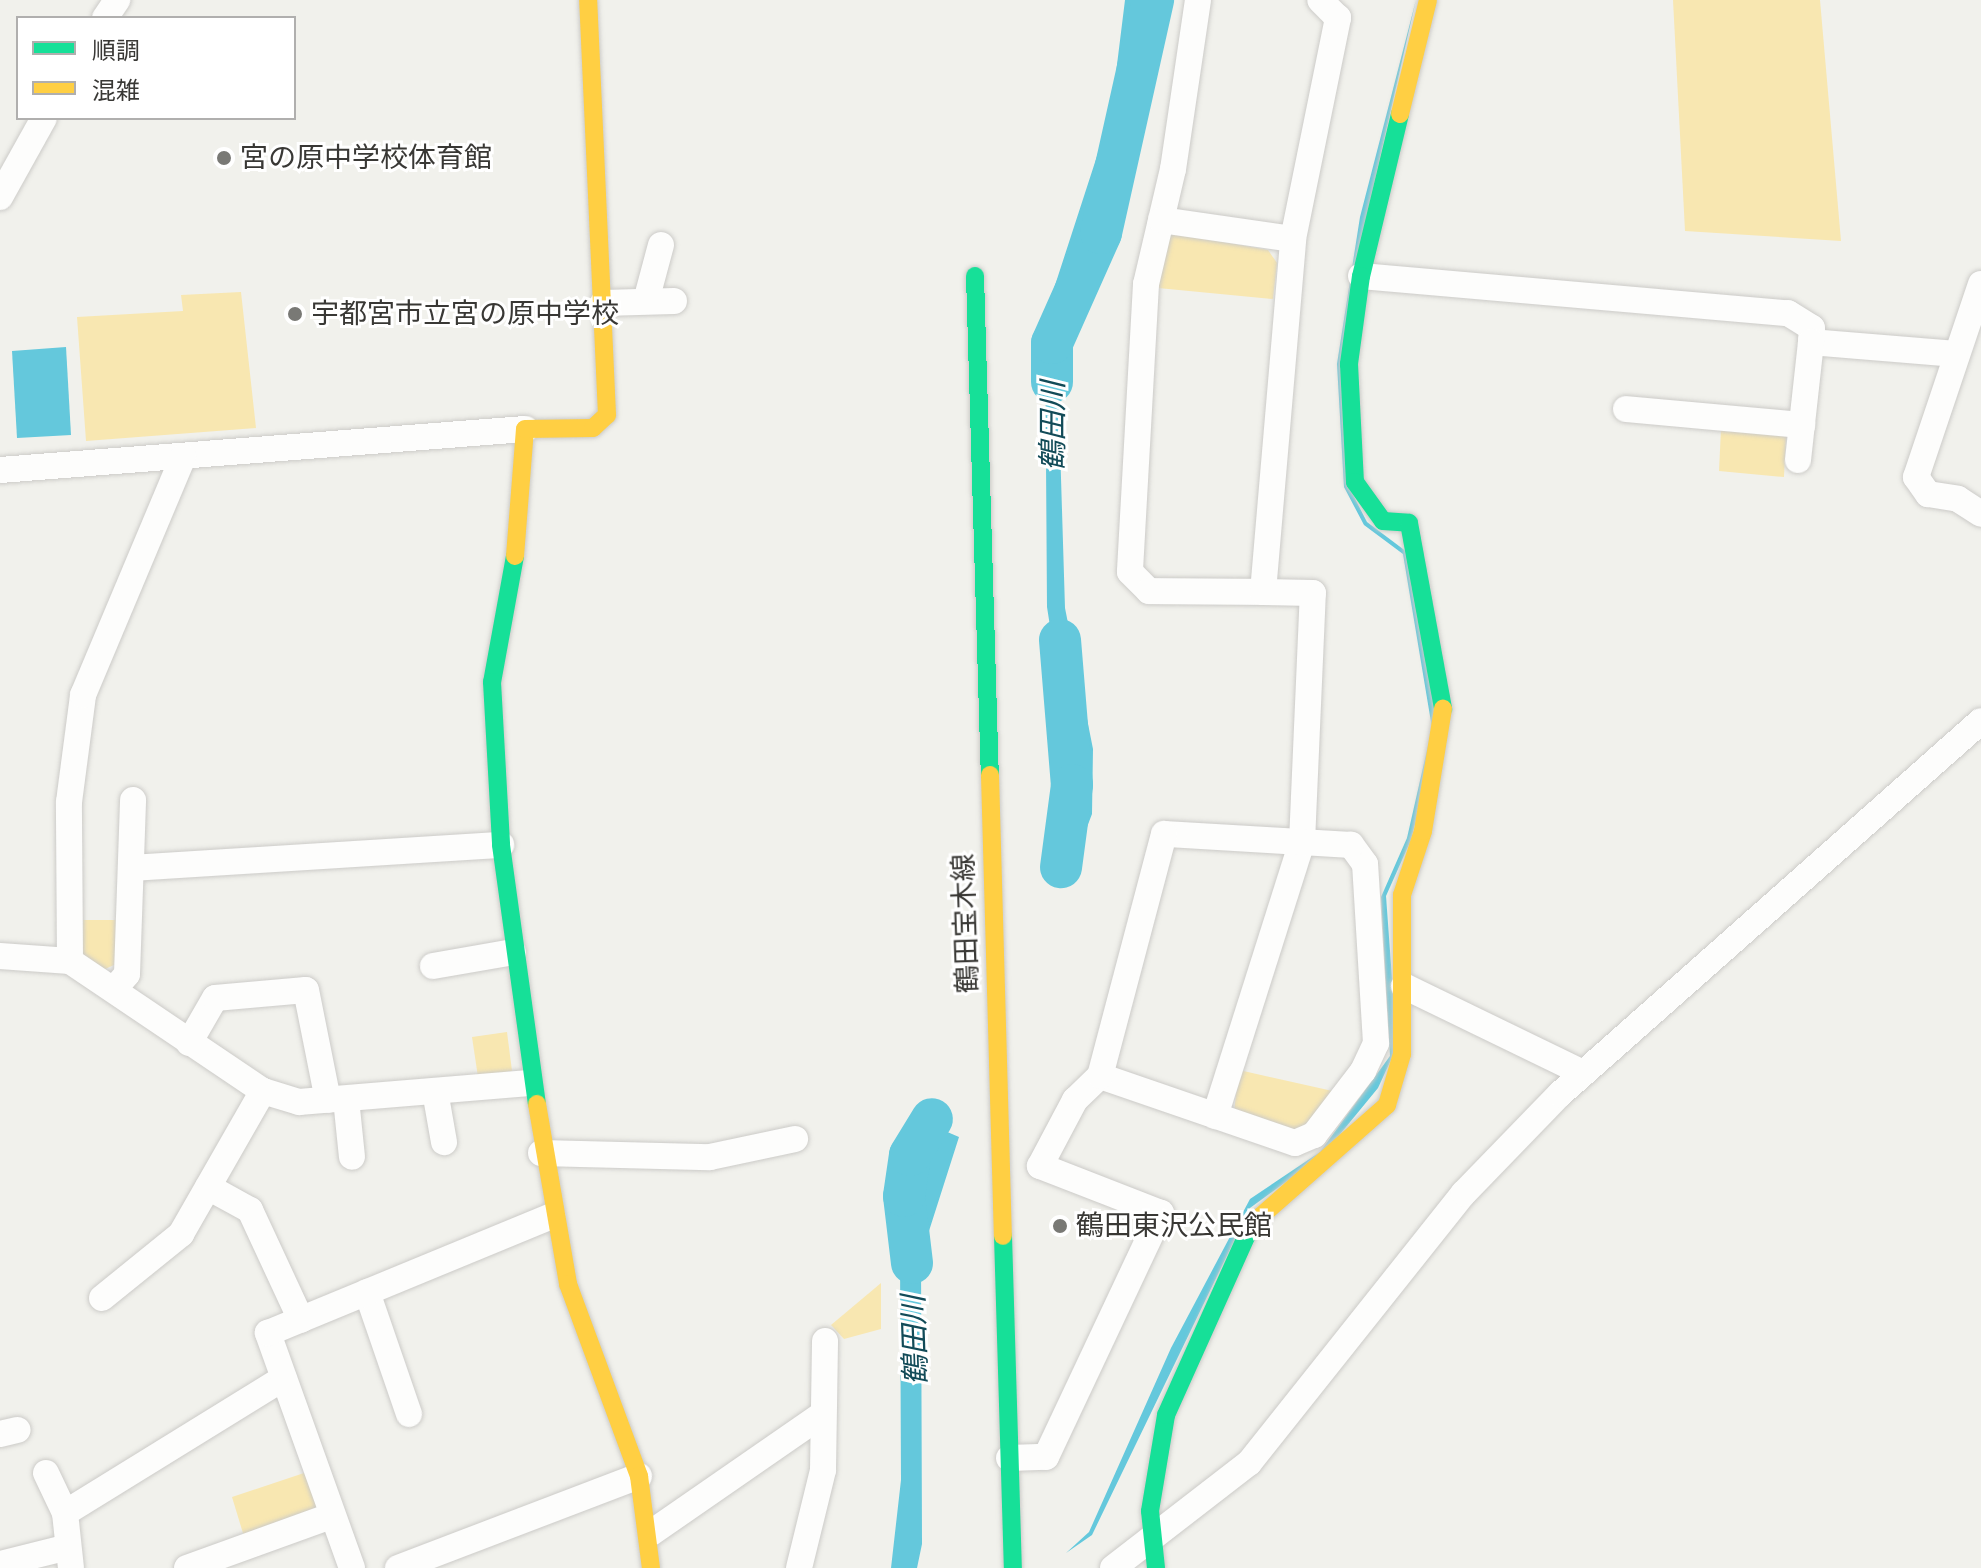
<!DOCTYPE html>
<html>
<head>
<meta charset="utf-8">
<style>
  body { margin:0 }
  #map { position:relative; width:1981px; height:1568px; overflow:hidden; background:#f1f1ec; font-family:"Roboto Condensed","Noto Sans JP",sans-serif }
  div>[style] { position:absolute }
  .green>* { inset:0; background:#f8e7b1 }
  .water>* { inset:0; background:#64c8dc }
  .river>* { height:42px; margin:-21px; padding:0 21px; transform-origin:21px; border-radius:21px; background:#64c8dc }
  .roads { filter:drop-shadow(0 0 2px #cccbc8) drop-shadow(0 0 2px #cccbc8) }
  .street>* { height:26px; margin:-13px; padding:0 13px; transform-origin:13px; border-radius:13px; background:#fdfdfc }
  .fast>* { height:18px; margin:-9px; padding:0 9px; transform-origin:9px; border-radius:9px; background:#16e098 }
  .slow>* { height:18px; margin:-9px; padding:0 9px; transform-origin:9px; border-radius:9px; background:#ffcf43 }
  .dots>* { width:22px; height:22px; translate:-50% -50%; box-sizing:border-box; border:4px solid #fff; border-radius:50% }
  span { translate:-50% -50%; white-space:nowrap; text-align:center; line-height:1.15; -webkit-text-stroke:6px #fff; paint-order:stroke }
  .poi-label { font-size:28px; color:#393835 }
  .left { translate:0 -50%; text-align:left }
  .street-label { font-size:28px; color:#393835 }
  .water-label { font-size:30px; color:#124b58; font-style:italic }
  .legend { position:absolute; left:16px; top:16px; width:280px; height:104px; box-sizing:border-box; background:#fff; border:2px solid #b0afae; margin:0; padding:10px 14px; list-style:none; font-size:24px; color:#393835 }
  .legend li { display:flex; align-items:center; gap:16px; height:40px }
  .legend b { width:40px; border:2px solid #b0afae }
</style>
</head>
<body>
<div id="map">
  <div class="green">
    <div style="clip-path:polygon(1673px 0,1820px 0,1841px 241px,1685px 231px)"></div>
    <div style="clip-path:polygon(1174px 233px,1268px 250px,1277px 263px,1273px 299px,1158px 288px,1163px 242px)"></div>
    <div style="clip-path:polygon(241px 292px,256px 428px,86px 441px,77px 317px,183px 311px,181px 295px)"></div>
    <div style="clip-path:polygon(1721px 429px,1786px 434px,1784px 477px,1719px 471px)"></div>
    <div style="clip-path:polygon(80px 920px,119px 920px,118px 963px,99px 972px,80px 956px)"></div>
    <div style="clip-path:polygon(507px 1032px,512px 1071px,478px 1077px,472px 1037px)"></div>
    <div style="clip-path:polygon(1239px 1070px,1337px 1092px,1306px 1126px,1289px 1132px,1234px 1112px)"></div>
    <div style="clip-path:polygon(881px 1283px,881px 1329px,844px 1339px,831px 1325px)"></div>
    <div style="clip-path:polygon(307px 1472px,320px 1506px,246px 1543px,232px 1497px)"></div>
  </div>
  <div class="water">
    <div style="clip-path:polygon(1125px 0,1161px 0,1160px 8px,1134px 119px,1062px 296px,1057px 347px,1065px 608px,1093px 749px,1092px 814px,1071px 869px,1053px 862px,1071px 762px,1047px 607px,1045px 316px,1111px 113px)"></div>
    <div style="clip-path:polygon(1416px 0,1366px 219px,1342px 366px,1349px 487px,1367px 522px,1407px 552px,1436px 717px,1435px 745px,1411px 840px,1386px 896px,1397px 1047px,1378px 1088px,1323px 1155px,1250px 1208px,1092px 1535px,1066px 1553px,1089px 1532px,1171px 1348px,1250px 1199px,1320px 1152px,1390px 1056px,1381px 897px,1407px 838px,1432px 728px,1403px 554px,1364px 525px,1344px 487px,1337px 364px,1360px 217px)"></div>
    <div style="clip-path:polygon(66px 347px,71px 435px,17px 438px,12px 351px)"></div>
    <div style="clip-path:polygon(924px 1122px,959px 1137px,921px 1256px,922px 1544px,917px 1568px,891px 1568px,901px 1480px,900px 1255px)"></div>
  </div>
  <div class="river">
    <div style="left:1052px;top:382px;width:39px;rotate:-90deg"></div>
    <div style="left:1052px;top:343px;width:120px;rotate:-66deg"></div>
    <div style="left:1101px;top:233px;width:239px;rotate:-77.4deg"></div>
    <div style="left:1060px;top:640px;width:145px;rotate:85.3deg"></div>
    <div style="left:1072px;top:785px;width:83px;rotate:97.6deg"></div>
    <div style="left:912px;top:1263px;width:67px;rotate:-96.8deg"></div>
    <div style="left:904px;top:1196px;width:41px;rotate:-81.7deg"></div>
    <div style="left:910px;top:1155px;width:42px;rotate:-58.6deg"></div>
  </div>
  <div class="roads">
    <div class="street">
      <div style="left:1198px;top:0;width:171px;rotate:98.4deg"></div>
      <div style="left:1173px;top:169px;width:118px;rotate:103.2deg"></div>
      <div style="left:1146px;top:284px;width:288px;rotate:93.2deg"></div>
      <div style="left:1130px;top:572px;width:27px;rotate:45deg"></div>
      <div style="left:1149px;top:591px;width:114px;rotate:0.5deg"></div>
      <div style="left:105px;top:18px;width:22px;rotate:-56deg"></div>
      <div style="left:0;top:197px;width:90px;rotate:-60.9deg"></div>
      <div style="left:1161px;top:220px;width:133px;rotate:8.2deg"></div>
      <div style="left:1361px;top:276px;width:429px;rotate:5deg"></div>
      <div style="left:1788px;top:313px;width:28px;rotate:32deg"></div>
      <div style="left:1812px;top:328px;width:14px;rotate:94deg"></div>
      <div style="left:1811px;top:342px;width:145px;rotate:4.7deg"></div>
      <div style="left:1981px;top:284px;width:204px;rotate:108.6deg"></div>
      <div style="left:1916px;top:477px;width:21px;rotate:55deg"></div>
      <div style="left:1928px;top:494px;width:30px;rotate:9deg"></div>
      <div style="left:1958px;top:499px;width:27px;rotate:33deg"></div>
      <div style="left:646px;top:301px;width:58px;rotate:-75deg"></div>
      <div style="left:603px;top:303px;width:71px;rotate:-1.6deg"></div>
      <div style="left:1626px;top:409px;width:177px;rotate:5.2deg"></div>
      <div style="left:1798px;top:460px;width:119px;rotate:-83.7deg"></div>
      <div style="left:0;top:470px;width:527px;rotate:-4.47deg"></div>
      <div style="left:132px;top:868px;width:370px;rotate:-3.6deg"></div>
      <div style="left:0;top:956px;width:70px;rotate:4.1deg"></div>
      <div style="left:70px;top:961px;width:233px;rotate:34deg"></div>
      <div style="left:263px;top:1091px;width:38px;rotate:17deg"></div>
      <div style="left:299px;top:1102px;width:231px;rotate:-4.7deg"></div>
      <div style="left:70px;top:961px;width:159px;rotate:-90.4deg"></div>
      <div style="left:69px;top:802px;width:108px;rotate:-82.5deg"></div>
      <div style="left:83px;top:695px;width:258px;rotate:-67.2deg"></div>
      <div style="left:433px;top:966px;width:81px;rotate:-9.9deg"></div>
      <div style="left:1404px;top:986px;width:199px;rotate:25.9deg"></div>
      <div style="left:115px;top:988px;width:18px;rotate:-49deg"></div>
      <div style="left:127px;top:974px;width:174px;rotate:-88deg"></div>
      <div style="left:189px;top:1043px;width:52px;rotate:-60deg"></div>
      <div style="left:215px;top:998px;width:91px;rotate:-5deg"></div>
      <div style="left:306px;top:990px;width:112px;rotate:78.7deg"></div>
      <div style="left:435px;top:1091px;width:52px;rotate:80deg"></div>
      <div style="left:346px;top:1099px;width:58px;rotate:84.1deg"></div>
      <div style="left:1215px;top:1116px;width:287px;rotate:-72.4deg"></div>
      <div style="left:1302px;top:842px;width:249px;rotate:-87.5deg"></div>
      <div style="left:1313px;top:593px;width:50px;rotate:-178.9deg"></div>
      <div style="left:1263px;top:592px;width:354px;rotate:-85.1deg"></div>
      <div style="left:1293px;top:239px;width:226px;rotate:-78.5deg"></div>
      <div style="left:1338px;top:18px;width:25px;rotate:-135deg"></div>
      <div style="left:541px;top:1153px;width:169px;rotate:1.4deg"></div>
      <div style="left:710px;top:1157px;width:87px;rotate:-12deg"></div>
      <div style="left:208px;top:1187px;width:48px;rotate:28.7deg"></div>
      <div style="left:250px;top:1210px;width:121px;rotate:65.1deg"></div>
      <div style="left:367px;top:1292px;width:129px;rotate:71deg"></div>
      <div style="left:102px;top:1298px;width:102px;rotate:-39deg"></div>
      <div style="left:181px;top:1234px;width:165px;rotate:-60.2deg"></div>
      <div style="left:0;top:1434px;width:18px;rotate:-13deg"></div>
      <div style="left:1009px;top:1458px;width:37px;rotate:-2deg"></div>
      <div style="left:1046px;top:1457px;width:270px;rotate:-64.8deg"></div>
      <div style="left:1161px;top:1213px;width:130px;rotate:-158.8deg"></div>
      <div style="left:1040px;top:1166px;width:75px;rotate:-62.1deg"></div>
      <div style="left:1075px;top:1100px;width:35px;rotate:-44deg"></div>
      <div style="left:1100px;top:1076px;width:206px;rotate:19deg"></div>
      <div style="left:1295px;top:1143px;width:21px;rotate:-23deg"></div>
      <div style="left:1314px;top:1135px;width:81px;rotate:-52.6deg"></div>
      <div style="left:1363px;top:1071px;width:31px;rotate:-65deg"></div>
      <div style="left:1376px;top:1043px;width:179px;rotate:-93.5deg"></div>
      <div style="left:1365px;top:864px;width:24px;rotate:-126deg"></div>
      <div style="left:1351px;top:845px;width:187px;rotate:-176.6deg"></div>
      <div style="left:1164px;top:834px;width:250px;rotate:104.8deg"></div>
      <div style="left:46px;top:1473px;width:44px;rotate:64.6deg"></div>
      <div style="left:65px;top:1513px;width:55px;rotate:83.8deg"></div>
      <div style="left:65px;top:1513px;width:257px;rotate:-31.7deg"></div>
      <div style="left:651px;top:1533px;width:206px;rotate:-34.7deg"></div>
      <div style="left:0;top:1564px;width:70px;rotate:-14deg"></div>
      <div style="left:187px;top:1568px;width:153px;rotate:-19.9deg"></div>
      <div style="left:352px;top:1568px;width:250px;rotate:-109.7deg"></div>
      <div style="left:268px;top:1333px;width:307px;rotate:-22.4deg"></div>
      <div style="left:398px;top:1568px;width:258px;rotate:-20.9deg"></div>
      <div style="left:799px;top:1568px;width:101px;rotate:-76.2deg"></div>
      <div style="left:823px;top:1470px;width:129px;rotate:-89.1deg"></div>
      <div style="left:1113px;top:1568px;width:172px;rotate:-37.7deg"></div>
      <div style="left:1249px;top:1463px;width:345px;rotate:-51.5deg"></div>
      <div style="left:1464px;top:1193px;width:138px;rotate:-45.9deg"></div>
      <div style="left:1560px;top:1094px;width:562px;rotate:-41.54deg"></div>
    </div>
    <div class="fast">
      <div style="left:1400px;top:114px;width:167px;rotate:103.5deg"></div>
      <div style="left:1361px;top:276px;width:89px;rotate:97.8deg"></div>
      <div style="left:1349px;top:364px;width:118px;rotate:87.1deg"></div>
      <div style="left:1355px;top:482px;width:48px;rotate:54.3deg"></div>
      <div style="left:1383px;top:521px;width:26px;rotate:4deg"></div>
      <div style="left:1409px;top:523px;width:189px;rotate:79.6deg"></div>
      <div style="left:975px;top:276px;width:499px;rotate:88.3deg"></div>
      <div style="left:515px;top:556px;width:128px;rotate:100.3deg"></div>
      <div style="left:492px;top:682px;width:163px;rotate:86.8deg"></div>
      <div style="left:501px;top:845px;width:261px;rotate:82.1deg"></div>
      <div style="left:1003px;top:1236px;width:332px;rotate:88.3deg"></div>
      <div style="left:1156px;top:1568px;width:57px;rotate:-96deg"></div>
      <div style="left:1150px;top:1511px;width:97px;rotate:-80.5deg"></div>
      <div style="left:1166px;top:1415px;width:209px;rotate:-65.8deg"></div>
    </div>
    <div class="slow">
      <div style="left:1400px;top:114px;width:117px;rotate:-76.2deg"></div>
      <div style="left:515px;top:556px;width:127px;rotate:-85.5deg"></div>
      <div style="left:525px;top:429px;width:68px;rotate:-0.8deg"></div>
      <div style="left:593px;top:428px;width:19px;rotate:-43deg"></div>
      <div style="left:607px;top:415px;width:415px;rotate:-92.6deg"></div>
      <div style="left:990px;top:775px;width:461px;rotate:88.4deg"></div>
      <div style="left:537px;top:1104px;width:183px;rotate:80.2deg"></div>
      <div style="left:568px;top:1284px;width:205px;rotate:69.7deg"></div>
      <div style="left:639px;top:1476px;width:93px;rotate:82.6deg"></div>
      <div style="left:1252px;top:1224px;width:180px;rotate:-41.4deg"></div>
      <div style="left:1387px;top:1105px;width:53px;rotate:-73.6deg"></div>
      <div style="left:1402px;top:1054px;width:159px;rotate:-90deg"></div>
      <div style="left:1402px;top:895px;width:67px;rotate:-71.8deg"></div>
      <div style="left:1423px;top:831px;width:124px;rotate:-80.7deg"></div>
    </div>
  </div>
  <div class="dots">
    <div style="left:224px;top:158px;background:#797975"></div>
    <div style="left:295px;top:314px;background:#797975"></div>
    <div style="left:1060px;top:1226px;background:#797975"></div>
  </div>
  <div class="poi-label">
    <span class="left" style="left:240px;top:158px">宮の原中学校体育館</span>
    <span class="left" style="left:311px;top:314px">宇都宮市立宮の原中学校</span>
    <span class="left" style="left:1076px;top:1226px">鶴田東沢公民館</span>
  </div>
  <div class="street-label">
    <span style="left:966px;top:923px;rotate:-92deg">鶴田宝木線</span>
  </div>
  <div class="water-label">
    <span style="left:1053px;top:426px;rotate:-90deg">鶴田川</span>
    <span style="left:915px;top:1340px;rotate:-92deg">鶴田川</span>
  </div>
  <ul class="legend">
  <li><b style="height:10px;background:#16e098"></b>順調</li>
  <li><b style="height:10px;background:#ffcf43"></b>混雑</li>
  </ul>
</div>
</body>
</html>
